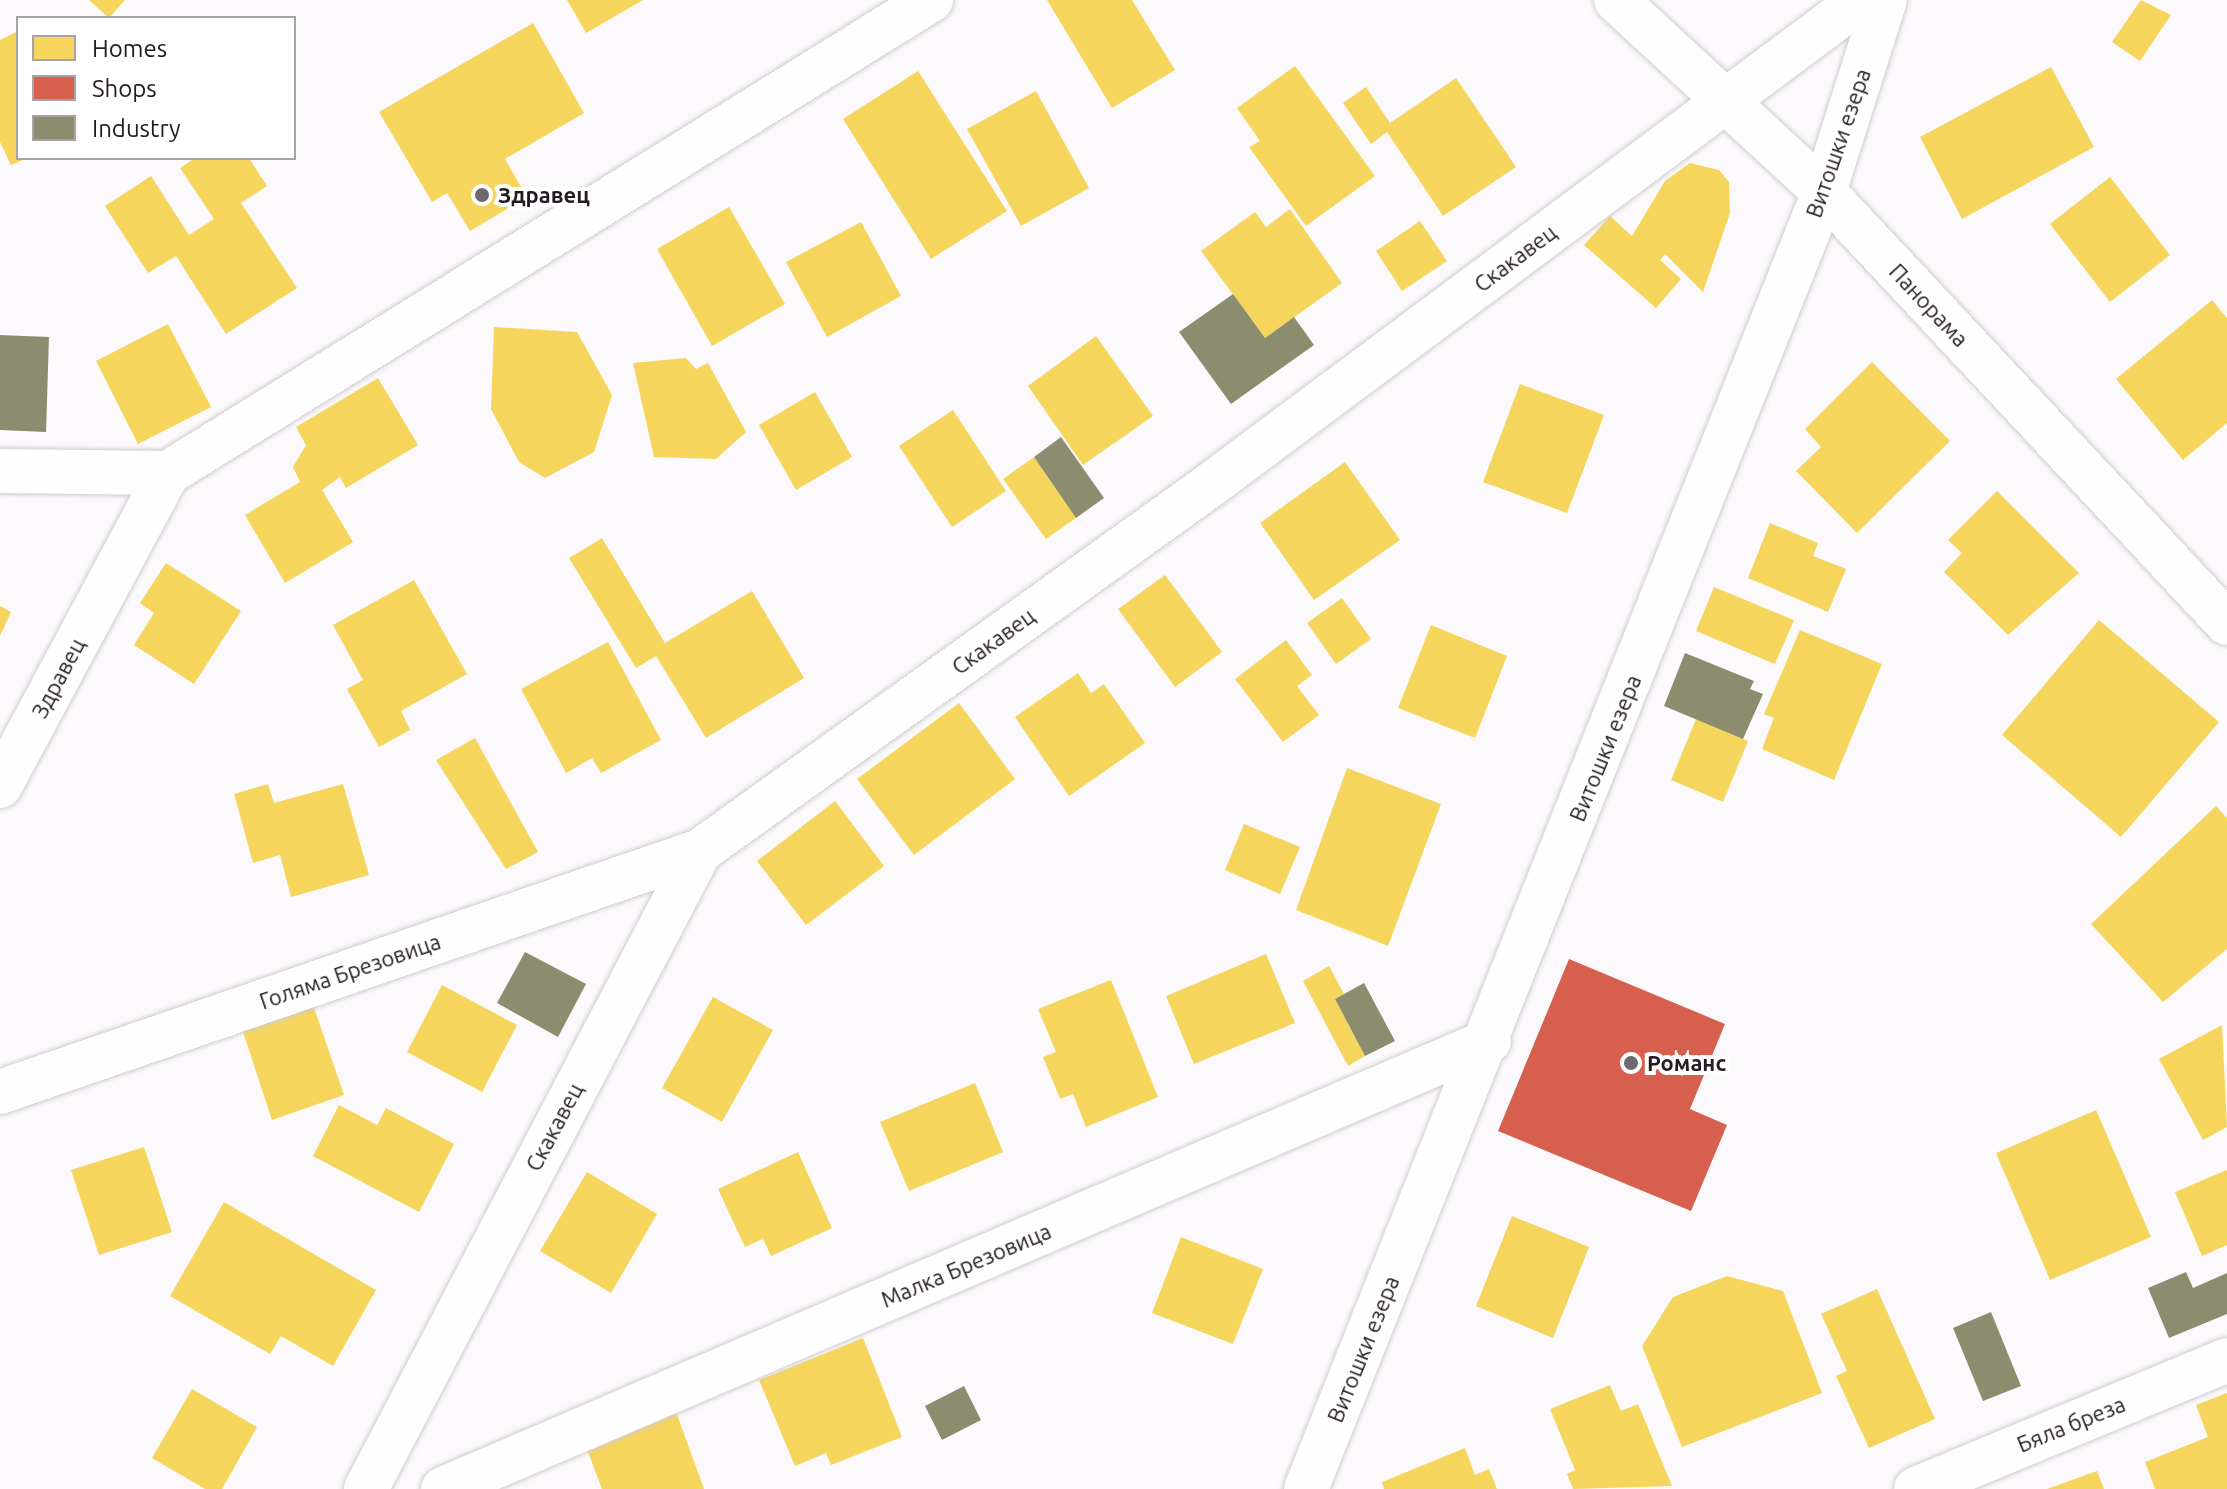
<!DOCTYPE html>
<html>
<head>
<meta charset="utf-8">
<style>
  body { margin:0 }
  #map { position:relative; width:2227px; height:1489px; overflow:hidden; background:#fbf9fb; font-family:Ubuntu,sans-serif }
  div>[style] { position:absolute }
  .homes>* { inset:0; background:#f6d55c }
  .shops>* { inset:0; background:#d6604d }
  .industry>* { inset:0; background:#8c8c6e }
  .roads { filter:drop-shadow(0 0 2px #d0cbd0) drop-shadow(0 0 2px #d0cbd0) }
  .minor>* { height:44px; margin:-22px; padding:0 22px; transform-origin:22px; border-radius:22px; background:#fefefe }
  .dots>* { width:22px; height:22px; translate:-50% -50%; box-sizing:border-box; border:4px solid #fff; border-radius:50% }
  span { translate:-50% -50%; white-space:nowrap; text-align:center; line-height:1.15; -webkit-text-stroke:8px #fff; paint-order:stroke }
  .street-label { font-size:22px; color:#231a22 }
  .poi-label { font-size:22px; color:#231a22; font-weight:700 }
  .left { translate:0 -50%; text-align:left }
  .legend { position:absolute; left:16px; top:16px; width:280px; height:144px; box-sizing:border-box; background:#fff; border:2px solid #a7a3a7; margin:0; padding:10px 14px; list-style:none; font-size:24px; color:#231a22 }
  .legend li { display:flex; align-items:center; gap:16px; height:40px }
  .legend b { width:40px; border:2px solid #a7a3a7 }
</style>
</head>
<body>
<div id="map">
  <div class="homes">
    <div style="clip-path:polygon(89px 0,125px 0,109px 18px)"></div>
    <div style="clip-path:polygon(567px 0,643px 0,586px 33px)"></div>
    <div style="clip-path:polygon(1047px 0,1132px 0,1175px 70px,1112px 108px)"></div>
    <div style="clip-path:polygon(2141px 0,2171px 15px,2140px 61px,2112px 42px)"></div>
    <div style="clip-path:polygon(533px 23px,584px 113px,505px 159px,527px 197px,470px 231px,447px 193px,432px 202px,379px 112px)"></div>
    <div style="clip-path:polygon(18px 31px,18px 158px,27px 158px,11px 165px,0 142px,0 40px)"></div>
    <div style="clip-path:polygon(1295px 66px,1375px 176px,1306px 226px,1249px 147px,1260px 141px,1237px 108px)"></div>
    <div style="clip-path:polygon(2051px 67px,2094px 147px,1962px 219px,1920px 137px)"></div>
    <div style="clip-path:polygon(918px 71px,1007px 211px,931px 259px,843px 119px)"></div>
    <div style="clip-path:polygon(1456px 78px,1516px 167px,1443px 216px,1387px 132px,1371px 144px,1343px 103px,1366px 87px,1390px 123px)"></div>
    <div style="clip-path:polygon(1036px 91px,1089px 188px,1021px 226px,967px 129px)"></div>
    <div style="clip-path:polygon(195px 158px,249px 158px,267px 186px,241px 203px,297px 288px,226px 334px,176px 256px,148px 273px,105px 206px,151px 176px,189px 235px,214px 219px,180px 168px)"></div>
    <div style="clip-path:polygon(1690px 163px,1719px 170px,1729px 182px,1730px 213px,1703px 292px,1665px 254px,1660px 260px,1681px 279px,1656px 308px,1584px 245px,1610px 216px,1632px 236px,1665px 181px)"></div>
    <div style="clip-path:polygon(2110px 177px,2170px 255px,2110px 302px,2050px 224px)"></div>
    <div style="clip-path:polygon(729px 207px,785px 304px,712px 346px,657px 249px)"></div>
    <div style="clip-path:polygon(1290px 209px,1342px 283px,1265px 338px,1201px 251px,1255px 212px,1266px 227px)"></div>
    <div style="clip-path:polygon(1420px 221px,1447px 261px,1402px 291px,1376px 251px)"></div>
    <div style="clip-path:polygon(861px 222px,901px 296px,827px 337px,786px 262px)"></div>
    <div style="clip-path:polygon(2212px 300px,2227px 318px,2227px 423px,2183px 460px,2116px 379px)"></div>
    <div style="clip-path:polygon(168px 324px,211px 407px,138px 444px,96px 361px)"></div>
    <div style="clip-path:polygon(494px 327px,577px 332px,612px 395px,594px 452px,545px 478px,519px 462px,491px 409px)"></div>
    <div style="clip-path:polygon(1096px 336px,1153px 416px,1083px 465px,1028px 386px)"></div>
    <div style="clip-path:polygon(686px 358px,696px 369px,708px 363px,746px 432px,716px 459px,654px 457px,633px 363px)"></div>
    <div style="clip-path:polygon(1872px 362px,1950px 441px,1857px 533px,1796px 471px,1821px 447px,1805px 429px)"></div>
    <div style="clip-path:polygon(378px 378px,418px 445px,346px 488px,340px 477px,322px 490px,353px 542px,285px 583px,245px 515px,300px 482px,293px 467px,306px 445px,296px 427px)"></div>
    <div style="clip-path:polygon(1520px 384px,1604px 415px,1567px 513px,1483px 482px)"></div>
    <div style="clip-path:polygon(815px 392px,852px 457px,796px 490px,759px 425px)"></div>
    <div style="clip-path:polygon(953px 410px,1006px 491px,952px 527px,899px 446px)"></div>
    <div style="clip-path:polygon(1034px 457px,1076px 518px,1046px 539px,1003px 479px)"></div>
    <div style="clip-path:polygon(1345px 462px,1400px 540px,1314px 600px,1260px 523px)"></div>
    <div style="clip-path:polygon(1997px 491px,2079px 573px,2008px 635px,1944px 572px,1962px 553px,1948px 540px)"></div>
    <div style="clip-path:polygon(1770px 523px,1818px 543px,1813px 556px,1846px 569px,1828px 612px,1748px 578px)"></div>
    <div style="clip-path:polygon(602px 538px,665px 643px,752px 591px,804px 678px,706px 738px,656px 656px,636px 668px,569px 558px)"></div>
    <div style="clip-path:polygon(166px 563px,241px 611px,194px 684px,134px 645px,154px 613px,140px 603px)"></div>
    <div style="clip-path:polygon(1165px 575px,1222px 652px,1175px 687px,1118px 609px)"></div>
    <div style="clip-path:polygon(414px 580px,467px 674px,401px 711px,410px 730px,379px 747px,347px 689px,363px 680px,333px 625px)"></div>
    <div style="clip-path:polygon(1714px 587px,1794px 620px,1775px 664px,1696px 631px)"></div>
    <div style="clip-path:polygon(1342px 598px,1371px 639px,1336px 664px,1307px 623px)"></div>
    <div style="clip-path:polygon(0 606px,11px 612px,0 636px)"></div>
    <div style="clip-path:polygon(2099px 620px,2219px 722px,2121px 837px,2002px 735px)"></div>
    <div style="clip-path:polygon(1431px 625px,1507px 656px,1475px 738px,1398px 708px)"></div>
    <div style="clip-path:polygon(1800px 630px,1882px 664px,1834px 780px,1762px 749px,1774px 718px,1764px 714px)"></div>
    <div style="clip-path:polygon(1286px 640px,1312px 675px,1297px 686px,1319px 715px,1283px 742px,1235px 679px)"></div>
    <div style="clip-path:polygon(608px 642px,661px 740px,601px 773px,592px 758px,566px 773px,521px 689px)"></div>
    <div style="clip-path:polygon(1078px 673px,1091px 693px,1104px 684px,1145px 743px,1069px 796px,1015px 717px)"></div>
    <div style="clip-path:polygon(959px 703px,1015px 779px,914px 855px,857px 779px)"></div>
    <div style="clip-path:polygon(1696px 719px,1748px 741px,1723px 802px,1671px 780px)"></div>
    <div style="clip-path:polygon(475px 738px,538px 852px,506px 869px,436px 760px)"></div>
    <div style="clip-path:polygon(1347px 768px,1441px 804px,1388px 946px,1296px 910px)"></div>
    <div style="clip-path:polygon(268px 784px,274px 803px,343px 784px,369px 875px,291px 897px,280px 855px,253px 863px,234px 794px)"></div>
    <div style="clip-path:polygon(835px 801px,884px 866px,806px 925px,757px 861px)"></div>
    <div style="clip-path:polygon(2216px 806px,2227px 818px,2227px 949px,2163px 1002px,2091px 924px)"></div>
    <div style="clip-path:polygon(1244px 824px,1300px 847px,1280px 894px,1225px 870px)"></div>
    <div style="clip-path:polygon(1266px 954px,1295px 1023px,1194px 1064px,1166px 996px)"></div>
    <div style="clip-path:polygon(1329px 966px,1344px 994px,1335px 999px,1365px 1056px,1348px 1066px,1303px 981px)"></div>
    <div style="clip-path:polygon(1111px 980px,1158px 1097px,1086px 1127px,1073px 1094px,1060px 1099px,1043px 1057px,1056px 1052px,1038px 1009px)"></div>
    <div style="clip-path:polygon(442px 985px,517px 1025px,482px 1092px,407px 1052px)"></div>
    <div style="clip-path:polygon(310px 996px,344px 1095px,272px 1120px,239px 1020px)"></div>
    <div style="clip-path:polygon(713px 997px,773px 1030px,722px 1122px,662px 1088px)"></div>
    <div style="clip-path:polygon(2222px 1025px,2227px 1127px,2203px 1140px,2159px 1059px)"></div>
    <div style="clip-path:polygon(975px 1083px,1003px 1152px,909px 1191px,880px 1122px)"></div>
    <div style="clip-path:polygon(339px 1105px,377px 1125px,386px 1108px,454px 1144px,419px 1212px,313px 1156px)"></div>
    <div style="clip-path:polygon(2096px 1110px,2151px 1237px,2050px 1280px,1996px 1153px)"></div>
    <div style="clip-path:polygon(144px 1147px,172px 1232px,99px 1255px,71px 1170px)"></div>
    <div style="clip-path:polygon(798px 1152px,832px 1228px,771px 1256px,763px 1239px,745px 1247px,718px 1189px)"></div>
    <div style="clip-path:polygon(2227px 1170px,2227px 1245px,2202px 1256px,2175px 1192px)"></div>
    <div style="clip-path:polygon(587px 1172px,657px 1214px,611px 1293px,540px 1251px)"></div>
    <div style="clip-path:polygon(224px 1202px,376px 1290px,333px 1366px,281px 1336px,270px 1354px,170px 1296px)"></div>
    <div style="clip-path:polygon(1512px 1216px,1589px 1247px,1553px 1338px,1476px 1306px)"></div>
    <div style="clip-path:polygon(1181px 1237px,1263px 1269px,1233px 1344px,1152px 1313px)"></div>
    <div style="clip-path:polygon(1727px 1276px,1783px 1291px,1822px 1393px,1682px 1447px,1642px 1346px,1673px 1297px)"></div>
    <div style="clip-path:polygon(1877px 1289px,1935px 1419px,1869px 1448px,1836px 1376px,1847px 1371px,1821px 1314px)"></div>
    <div style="clip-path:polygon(863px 1338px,902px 1437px,831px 1465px,826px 1453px,795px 1466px,759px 1380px)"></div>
    <div style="clip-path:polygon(1610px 1385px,1621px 1411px,1638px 1404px,1672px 1486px,1573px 1489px,1567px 1474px,1575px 1470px,1550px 1409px)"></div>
    <div style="clip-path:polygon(192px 1389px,257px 1427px,222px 1489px,205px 1489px,152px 1458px)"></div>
    <div style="clip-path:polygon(2227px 1393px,2227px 1489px,2155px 1489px,2145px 1462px,2208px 1437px,2196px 1405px)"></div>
    <div style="clip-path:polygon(676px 1412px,704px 1489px,602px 1489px,585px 1444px)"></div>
    <div style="clip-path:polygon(1465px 1448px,1475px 1475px,1489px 1469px,1497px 1489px,1384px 1489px,1382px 1482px)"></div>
    <div style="clip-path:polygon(2097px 1471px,2104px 1489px,2047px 1489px)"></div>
  </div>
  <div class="shops">
    <div style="clip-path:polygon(1569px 959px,1725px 1024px,1690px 1109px,1727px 1125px,1691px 1211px,1498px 1131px)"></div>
  </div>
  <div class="industry">
    <div style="clip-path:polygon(1233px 294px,1265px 338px,1294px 317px,1314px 345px,1231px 404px,1179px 332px)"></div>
    <div style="clip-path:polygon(0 335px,49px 337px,46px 432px,0 430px)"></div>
    <div style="clip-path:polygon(1061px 437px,1104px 498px,1076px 518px,1034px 457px)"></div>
    <div style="clip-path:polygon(1685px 653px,1754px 681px,1750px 689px,1763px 694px,1743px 739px,1664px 706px)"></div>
    <div style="clip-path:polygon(525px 952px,586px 984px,558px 1037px,497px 1003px)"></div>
    <div style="clip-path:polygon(1364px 983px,1395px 1041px,1365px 1056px,1335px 999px)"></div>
    <div style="clip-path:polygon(2186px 1272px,2193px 1288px,2227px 1273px,2227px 1314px,2169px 1338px,2148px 1288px)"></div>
    <div style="clip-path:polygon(1991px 1312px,2021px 1386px,1983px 1401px,1953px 1328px)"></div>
    <div style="clip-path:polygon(964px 1386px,981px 1420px,942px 1440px,925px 1406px)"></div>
  </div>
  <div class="roads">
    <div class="minor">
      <div style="left:1616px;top:0;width:283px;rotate:42.7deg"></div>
      <div style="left:1824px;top:192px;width:590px;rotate:46.92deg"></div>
      <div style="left:0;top:471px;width:168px;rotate:0.7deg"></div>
      <div style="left:0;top:786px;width:355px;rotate:-61.8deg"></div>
      <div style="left:168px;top:473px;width:898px;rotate:-31.8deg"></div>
      <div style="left:0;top:1092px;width:740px;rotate:-19deg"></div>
      <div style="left:366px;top:1489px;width:720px;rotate:-62.37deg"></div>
      <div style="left:700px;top:851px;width:626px;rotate:-35.64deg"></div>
      <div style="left:1209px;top:486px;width:813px;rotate:-36.7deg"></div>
      <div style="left:443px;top:1489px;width:1138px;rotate:-23.19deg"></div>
      <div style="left:1306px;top:1489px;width:1397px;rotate:-68.23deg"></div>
      <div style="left:1824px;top:192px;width:201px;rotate:-72.4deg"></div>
      <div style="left:1916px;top:1489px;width:337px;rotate:-22.5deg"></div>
    </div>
  </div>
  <div class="dots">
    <div style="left:482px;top:195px;background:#6f686e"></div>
    <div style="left:1631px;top:1063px;background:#6f686e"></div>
  </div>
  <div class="street-label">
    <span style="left:1838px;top:143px;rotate:-71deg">Витошки езера</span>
    <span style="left:1515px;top:258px;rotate:-37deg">Скакавец</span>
    <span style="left:1929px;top:305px;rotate:47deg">Панорама</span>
    <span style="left:993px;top:641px;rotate:-36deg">Скакавец</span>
    <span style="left:58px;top:678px;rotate:-62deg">Здравец</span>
    <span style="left:1605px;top:748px;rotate:-68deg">Витошки езера</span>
    <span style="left:350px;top:971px;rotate:-19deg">Голяма Брезовица</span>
    <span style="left:554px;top:1127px;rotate:-62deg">Скакавец</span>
    <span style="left:966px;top:1265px;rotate:-23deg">Малка Брезовица</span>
    <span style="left:1363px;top:1349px;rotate:-68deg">Витошки езера</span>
    <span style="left:2071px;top:1424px;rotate:-22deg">Бяла бреза</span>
  </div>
  <div class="poi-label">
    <span class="left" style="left:498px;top:195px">Здравец</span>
    <span class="left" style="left:1647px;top:1063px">Романс</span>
  </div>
  <ul class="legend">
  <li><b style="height:22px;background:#f6d55c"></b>Homes</li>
  <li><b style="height:22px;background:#d6604d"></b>Shops</li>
  <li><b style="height:22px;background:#8c8c6e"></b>Industry</li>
  </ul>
</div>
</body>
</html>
